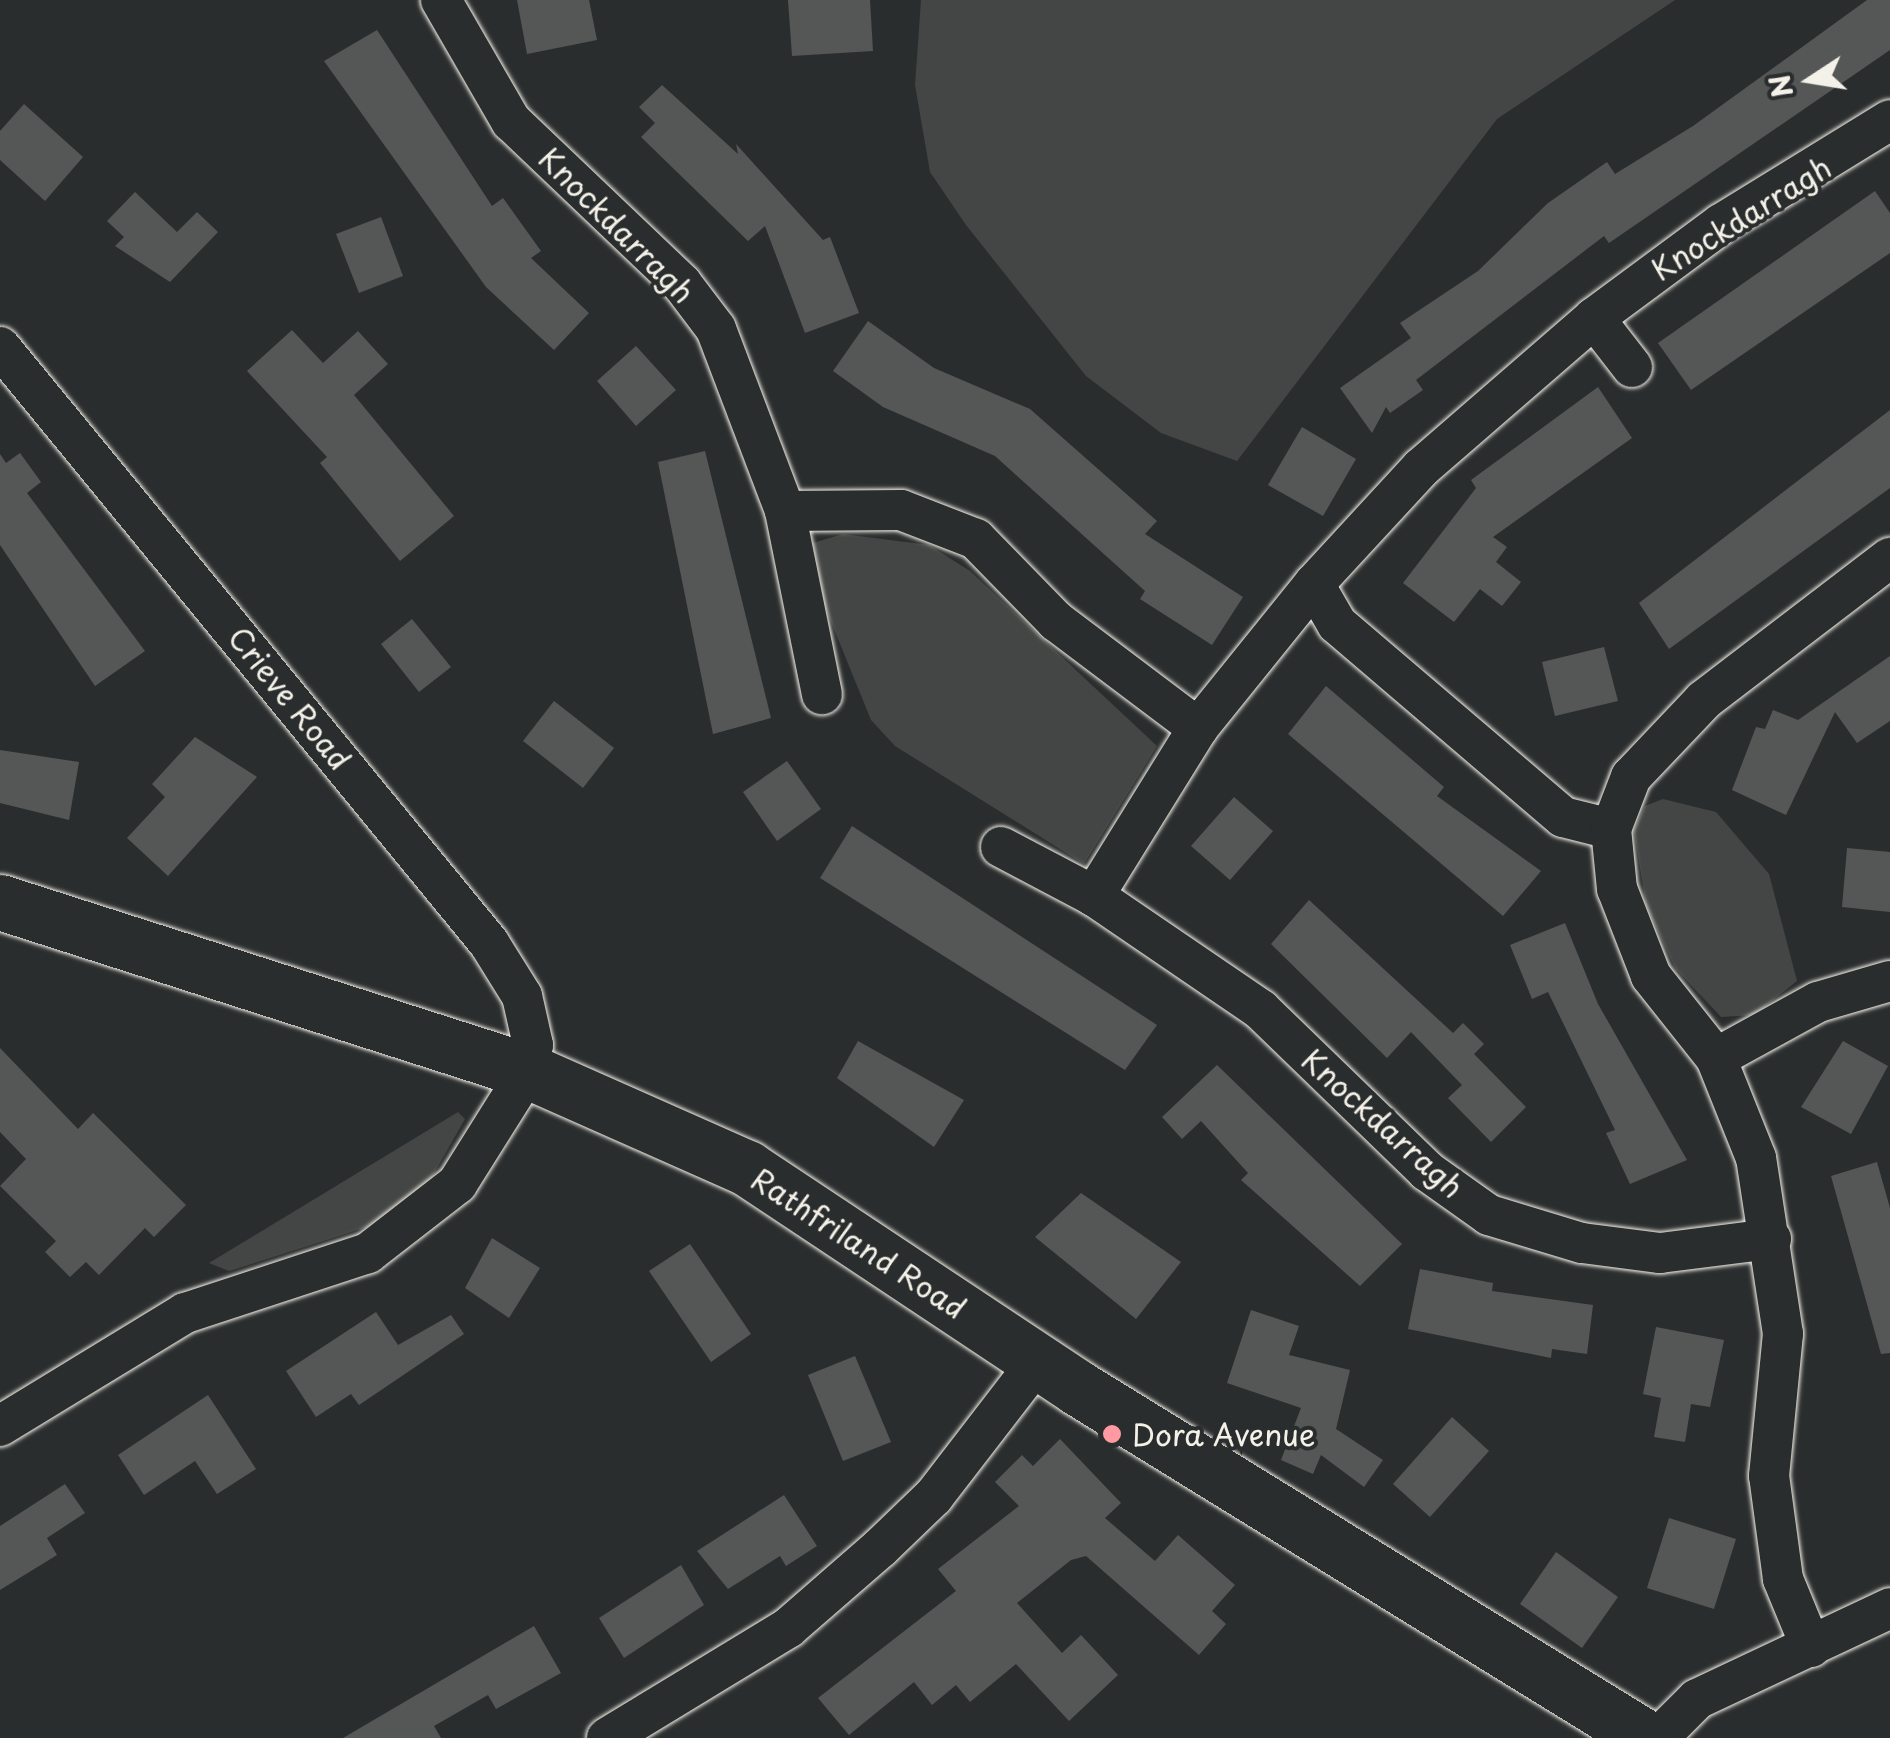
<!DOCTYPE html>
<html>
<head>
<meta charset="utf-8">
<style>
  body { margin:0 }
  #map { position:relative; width:1890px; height:1738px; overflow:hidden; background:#2a2d2e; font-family:"Playpen Sans",sans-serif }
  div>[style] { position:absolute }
  .green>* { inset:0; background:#444645 }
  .building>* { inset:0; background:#555756 }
  .roads { filter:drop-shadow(0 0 2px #f4f1e8) drop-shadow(0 0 2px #f4f1e8) }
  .minor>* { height:40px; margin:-20px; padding:0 20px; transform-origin:20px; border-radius:20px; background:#2a2d2e }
  .primary>* { height:55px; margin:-27.5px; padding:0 27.5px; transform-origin:27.5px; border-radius:27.5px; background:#2a2d2e }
  .dots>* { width:28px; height:28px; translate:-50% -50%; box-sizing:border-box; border:5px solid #2a2d2e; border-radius:50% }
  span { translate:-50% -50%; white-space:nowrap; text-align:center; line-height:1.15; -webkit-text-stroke:8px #2a2d2e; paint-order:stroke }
  .street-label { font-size:30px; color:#f4f1e8 }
  .poi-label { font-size:30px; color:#f4f1e8 }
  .left { translate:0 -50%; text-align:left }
  .north { position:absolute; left:1760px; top:30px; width:100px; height:100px; -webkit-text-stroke:8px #2a2d2e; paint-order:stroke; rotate:258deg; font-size:28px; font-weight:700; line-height:40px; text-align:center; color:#f4f1e8 }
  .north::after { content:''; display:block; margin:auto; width:35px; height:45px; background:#f4f1e8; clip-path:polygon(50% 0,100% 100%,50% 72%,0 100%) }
</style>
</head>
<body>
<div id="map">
  <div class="green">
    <div style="clip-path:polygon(921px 0,1675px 0,1497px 119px,1237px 461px,1161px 433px,1086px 376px,966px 225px,930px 172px,915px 85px)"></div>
    <div style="clip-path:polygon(843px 534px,929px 545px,970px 571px,1157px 746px,1084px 864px,895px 746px,871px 720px,825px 607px,813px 543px)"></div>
    <div style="clip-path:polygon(1663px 799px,1716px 812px,1769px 874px,1797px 981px,1754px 1015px,1721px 1017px,1675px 968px,1646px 905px,1634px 830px,1645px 806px)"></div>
    <div style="clip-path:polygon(458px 1112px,465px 1119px,429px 1182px,370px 1226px,229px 1271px,209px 1263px)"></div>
  </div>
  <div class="building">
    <div style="clip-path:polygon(517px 0,589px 0,597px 40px,527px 54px)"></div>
    <div style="clip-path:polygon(788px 0,870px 0,873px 51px,792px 56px)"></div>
    <div style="clip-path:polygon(1867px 0,1890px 0,1890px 50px,1609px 243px,1604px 236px,1416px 380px,1423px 390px,1390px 413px,1386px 407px,1372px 433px,1340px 388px,1411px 338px,1400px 323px,1478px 271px,1548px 203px,1607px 162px,1615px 174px,1693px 126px)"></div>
    <div style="clip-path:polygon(377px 30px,492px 206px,503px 198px,541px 251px,531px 258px,589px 313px,554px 350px,486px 287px,324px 61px)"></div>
    <div style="clip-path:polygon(662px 85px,738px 154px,736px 144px,823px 240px,830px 237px,859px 313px,805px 333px,765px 226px,748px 241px,641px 137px,655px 123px,639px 107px)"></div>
    <div style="clip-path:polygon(24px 104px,83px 157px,45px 201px,0 160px,0 131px)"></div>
    <div style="clip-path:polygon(1875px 191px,1890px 213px,1890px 253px,1691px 390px,1658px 343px)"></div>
    <div style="clip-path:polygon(135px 192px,177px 232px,197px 212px,218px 232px,170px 282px,115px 246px,124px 237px,107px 221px)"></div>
    <div style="clip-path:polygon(381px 217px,403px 276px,359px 293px,336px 234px)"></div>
    <div style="clip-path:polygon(868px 321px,934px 368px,1030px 409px,1157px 521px,1145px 534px,1243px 597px,1212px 645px,1140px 599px,1145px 591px,995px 456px,883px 407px,833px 371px)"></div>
    <div style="clip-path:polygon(292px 330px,323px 363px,358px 331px,388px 364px,354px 395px,454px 516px,400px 561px,320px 463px,327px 457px,247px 371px)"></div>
    <div style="clip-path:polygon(636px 346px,676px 390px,636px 426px,597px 381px)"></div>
    <div style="clip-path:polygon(1598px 387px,1632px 438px,1493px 537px,1507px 547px,1496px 562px,1521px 582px,1502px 606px,1480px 589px,1454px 622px,1403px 583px,1476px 488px,1471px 480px)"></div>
    <div style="clip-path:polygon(1890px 410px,1890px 488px,1669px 649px,1639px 603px)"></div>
    <div style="clip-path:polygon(1302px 427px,1356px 459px,1323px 516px,1268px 485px)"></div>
    <div style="clip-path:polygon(705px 451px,771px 718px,713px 734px,658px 462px)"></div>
    <div style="clip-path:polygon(20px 453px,41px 482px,27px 493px,145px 651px,95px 686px,0 545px,0 454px,6px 463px)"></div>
    <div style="clip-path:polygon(412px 619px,451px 667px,419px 692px,381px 644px)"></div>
    <div style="clip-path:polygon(1604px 647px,1618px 701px,1555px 716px,1542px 662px)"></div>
    <div style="clip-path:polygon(1890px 656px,1890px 721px,1857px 743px,1835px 712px,1786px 815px,1732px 790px,1756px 727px,1765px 729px,1773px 710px,1798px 720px)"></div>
    <div style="clip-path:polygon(1326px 686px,1444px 787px,1437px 796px,1541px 871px,1503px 916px,1288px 734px)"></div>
    <div style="clip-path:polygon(554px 701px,614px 748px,583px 788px,523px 741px)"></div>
    <div style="clip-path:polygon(195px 737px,257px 777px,168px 876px,127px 838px,165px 797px,152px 784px)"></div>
    <div style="clip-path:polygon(0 750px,79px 762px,69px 820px,0 803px)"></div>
    <div style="clip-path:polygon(787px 761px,821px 809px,777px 841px,743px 792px)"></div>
    <div style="clip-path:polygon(1234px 797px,1273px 831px,1230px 880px,1191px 846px)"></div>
    <div style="clip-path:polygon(852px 826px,1157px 1025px,1125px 1070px,820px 878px)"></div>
    <div style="clip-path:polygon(1847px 848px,1890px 852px,1890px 912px,1842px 907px)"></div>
    <div style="clip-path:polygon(1309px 900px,1453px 1033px,1463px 1023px,1484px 1044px,1474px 1054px,1526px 1107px,1491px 1142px,1448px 1098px,1462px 1085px,1411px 1032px,1387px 1058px,1271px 944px)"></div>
    <div style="clip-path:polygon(1565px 923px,1598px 1004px,1687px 1160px,1630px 1184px,1606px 1133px,1615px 1130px,1548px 992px,1532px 999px,1510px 945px)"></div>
    <div style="clip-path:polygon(858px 1041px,964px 1100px,934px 1147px,837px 1078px)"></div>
    <div style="clip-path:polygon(1843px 1041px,1888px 1066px,1851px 1134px,1801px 1107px)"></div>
    <div style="clip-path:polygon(0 1048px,78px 1129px,93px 1113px,186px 1205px,154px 1237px,145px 1228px,99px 1275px,86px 1262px,70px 1277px,45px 1252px,56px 1241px,0 1186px,26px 1159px,0 1132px)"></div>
    <div style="clip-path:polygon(1217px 1065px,1402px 1244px,1360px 1286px,1241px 1180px,1248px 1173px,1201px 1121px,1182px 1139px,1162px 1117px)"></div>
    <div style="clip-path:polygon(1877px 1162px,1890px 1208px,1890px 1353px,1881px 1354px,1831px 1176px)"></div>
    <div style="clip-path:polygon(1081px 1193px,1181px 1262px,1136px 1319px,1035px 1237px)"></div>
    <div style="clip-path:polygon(492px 1238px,540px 1268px,509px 1318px,465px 1288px)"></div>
    <div style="clip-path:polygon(690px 1244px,751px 1334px,711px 1362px,649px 1271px)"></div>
    <div style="clip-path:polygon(1420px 1269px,1493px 1283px,1492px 1291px,1593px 1305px,1587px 1354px,1552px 1349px,1551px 1358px,1408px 1329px)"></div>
    <div style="clip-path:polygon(1251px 1310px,1299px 1326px,1289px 1355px,1350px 1370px,1336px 1429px,1383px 1460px,1364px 1487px,1321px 1455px,1313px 1474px,1281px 1460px,1301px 1408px,1227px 1383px)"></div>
    <div style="clip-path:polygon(376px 1312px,398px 1345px,451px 1315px,464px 1334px,359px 1405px,351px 1394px,316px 1417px,286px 1371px)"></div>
    <div style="clip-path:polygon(1656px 1327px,1724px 1340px,1710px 1407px,1691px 1404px,1685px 1442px,1654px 1437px,1661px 1398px,1643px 1394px)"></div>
    <div style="clip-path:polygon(855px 1356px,891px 1442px,843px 1461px,808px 1375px)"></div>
    <div style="clip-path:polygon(208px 1395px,256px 1469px,217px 1494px,195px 1461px,144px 1495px,118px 1455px)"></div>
    <div style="clip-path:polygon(1452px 1417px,1489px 1451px,1430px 1517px,1393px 1484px)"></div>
    <div style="clip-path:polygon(1060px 1439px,1121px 1503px,1105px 1518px,1155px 1561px,1178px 1535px,1235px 1585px,1212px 1611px,1226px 1624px,1199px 1655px,1086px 1556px,1071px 1560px,1017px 1603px,1062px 1653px,1081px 1635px,1118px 1675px,1069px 1721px,1016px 1664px,970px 1702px,956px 1685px,932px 1705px,914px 1682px,849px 1735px,818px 1698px,956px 1591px,938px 1569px,1019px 1506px,995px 1482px,1022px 1455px,1033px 1466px)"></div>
    <div style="clip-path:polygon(65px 1484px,85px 1513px,47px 1538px,57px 1555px,0 1590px,0 1526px)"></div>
    <div style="clip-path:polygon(784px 1495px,817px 1546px,786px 1566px,780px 1556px,728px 1589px,697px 1551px)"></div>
    <div style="clip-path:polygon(1669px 1518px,1736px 1539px,1714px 1609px,1647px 1588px)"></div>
    <div style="clip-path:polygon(1556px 1552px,1618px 1597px,1582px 1648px,1520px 1604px)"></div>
    <div style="clip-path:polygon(681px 1565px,704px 1605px,624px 1658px,599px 1618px)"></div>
    <div style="clip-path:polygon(534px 1626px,561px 1673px,496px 1709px,488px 1695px,434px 1726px,441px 1738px,343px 1738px)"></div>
  </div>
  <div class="roads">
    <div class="minor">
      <div style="left:441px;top:0;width:140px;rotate:60deg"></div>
      <div style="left:511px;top:121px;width:236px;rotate:43.6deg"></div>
      <div style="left:682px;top:284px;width:56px;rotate:52.9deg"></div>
      <div style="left:716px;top:329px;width:195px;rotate:69.2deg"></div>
      <div style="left:785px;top:511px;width:116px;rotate:-0.5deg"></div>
      <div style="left:901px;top:510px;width:80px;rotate:21.1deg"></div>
      <div style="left:976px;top:539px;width:115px;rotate:45.7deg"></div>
      <div style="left:1056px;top:621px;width:178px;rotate:37deg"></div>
      <div style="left:1594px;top:318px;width:62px;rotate:52.2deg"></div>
      <div style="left:0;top:347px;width:771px;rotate:50.63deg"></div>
      <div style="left:489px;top:943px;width:62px;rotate:58.1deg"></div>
      <div style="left:522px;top:996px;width:50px;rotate:77.3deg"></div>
      <div style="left:533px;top:1045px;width:26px;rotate:101deg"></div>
      <div style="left:528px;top:1071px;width:133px;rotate:122.1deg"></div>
      <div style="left:457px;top:1184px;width:113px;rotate:142.2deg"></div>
      <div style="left:368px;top:1253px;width:193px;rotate:161.8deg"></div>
      <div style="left:185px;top:1313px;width:217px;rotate:148.6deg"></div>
      <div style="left:785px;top:511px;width:187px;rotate:78.6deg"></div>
      <div style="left:1314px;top:584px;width:185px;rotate:128.9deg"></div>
      <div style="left:1198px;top:728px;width:198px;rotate:121.8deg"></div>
      <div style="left:1094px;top:896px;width:202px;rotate:34.3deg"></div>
      <div style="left:1261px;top:1010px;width:231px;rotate:44.1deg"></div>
      <div style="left:1427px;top:1171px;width:76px;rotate:35.4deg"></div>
      <div style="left:1489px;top:1215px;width:97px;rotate:16.8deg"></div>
      <div style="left:1582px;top:1243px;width:79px;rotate:7.3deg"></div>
      <div style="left:1660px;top:1253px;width:112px;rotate:-7.2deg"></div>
      <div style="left:1611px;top:829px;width:49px;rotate:-166deg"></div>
      <div style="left:1563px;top:817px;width:297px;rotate:-139.5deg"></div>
      <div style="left:1337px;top:624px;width:46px;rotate:-119.9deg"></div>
      <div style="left:1314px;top:584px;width:158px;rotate:-47.3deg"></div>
      <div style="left:1421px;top:468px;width:229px;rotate:-40.9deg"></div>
      <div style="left:1594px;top:318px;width:158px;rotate:-36.5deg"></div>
      <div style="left:1721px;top:224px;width:198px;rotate:-31.6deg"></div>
      <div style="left:1001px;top:847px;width:105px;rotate:27.8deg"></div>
      <div style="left:1716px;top:1058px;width:116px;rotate:-28.8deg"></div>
      <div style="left:1818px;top:1002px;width:75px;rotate:-16.3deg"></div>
      <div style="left:1811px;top:1647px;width:74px;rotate:-112.4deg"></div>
      <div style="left:1783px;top:1579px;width:104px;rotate:-97.7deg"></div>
      <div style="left:1769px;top:1476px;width:143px;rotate:-84.4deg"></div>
      <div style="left:1783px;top:1334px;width:178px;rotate:-98.7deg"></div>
      <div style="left:1756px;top:1158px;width:108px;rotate:-111.8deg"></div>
      <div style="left:1716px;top:1058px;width:105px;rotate:-128.4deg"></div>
      <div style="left:1651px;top:976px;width:93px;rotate:-111.3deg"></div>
      <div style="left:1617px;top:889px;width:60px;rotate:-95.7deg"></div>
      <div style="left:1611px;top:829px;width:56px;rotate:-69deg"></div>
      <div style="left:1631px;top:777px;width:106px;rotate:-46.5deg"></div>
      <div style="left:1704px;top:700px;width:234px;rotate:-37.4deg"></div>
      <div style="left:607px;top:1738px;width:212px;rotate:-31.3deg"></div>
      <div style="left:788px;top:1628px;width:122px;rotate:-41deg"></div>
      <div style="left:880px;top:1548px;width:75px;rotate:-43.9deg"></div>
      <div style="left:934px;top:1496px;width:170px;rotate:-52.4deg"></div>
      <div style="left:1658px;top:1738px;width:55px;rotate:-45deg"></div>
      <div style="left:1697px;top:1699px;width:213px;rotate:-25.2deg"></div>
    </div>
    <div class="primary">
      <div style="left:0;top:902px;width:554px;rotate:17.75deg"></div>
      <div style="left:528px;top:1071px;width:240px;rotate:23.9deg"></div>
      <div style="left:747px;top:1168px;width:397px;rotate:33.6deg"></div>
      <div style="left:1078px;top:1388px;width:667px;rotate:31.64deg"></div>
    </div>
  </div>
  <div class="dots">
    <div style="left:1112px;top:1434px;background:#ff9aa2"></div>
  </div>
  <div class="street-label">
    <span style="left:1741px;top:218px;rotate:-32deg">Knockdarragh</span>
    <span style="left:617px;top:225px;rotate:45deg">Knockdarragh</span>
    <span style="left:290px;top:698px;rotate:51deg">Crieve Road</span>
    <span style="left:1383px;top:1123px;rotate:42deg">Knockdarragh</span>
    <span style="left:859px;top:1243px;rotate:33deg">Rathfriland Road</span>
  </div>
  <div class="poi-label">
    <span class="left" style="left:1132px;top:1434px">Dora Avenue</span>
  </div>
  <div class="north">N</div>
</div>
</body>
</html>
